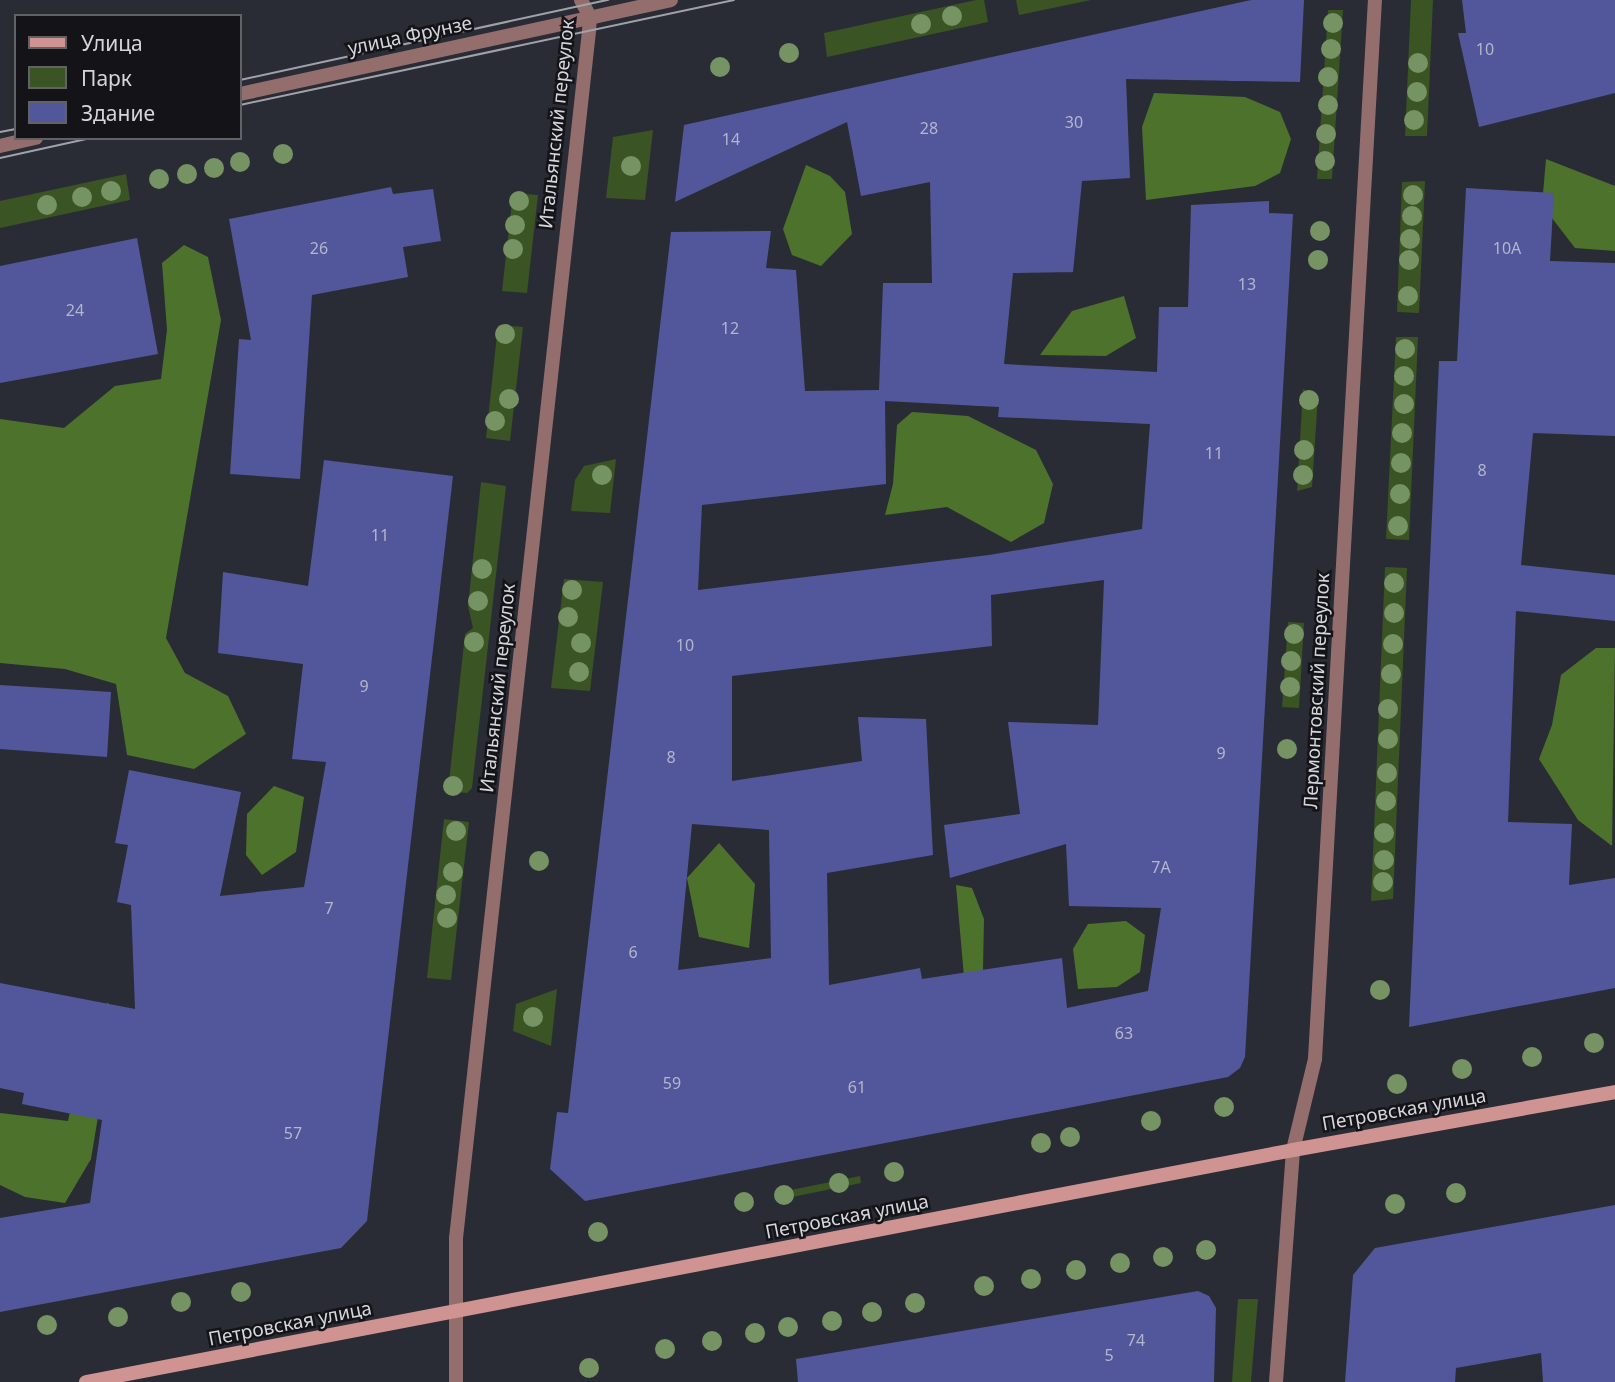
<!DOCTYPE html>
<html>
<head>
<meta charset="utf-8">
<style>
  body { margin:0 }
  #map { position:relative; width:1615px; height:1382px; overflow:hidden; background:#2a2c35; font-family:"Noto Sans",sans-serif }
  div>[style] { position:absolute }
  .green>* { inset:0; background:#3a5424 }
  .forest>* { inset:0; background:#4d722c }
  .building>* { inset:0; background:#51579a }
  .minor>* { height:14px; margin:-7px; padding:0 7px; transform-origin:7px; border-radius:7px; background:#946e6d }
  .secondary>* { height:14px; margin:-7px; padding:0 7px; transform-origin:7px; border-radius:7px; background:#cf9391 }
  .tram>* { height:2px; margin:-1px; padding:0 1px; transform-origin:1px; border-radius:1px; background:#a1a2a9 }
  .trees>* { width:20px; height:20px; margin:-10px; border-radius:50%; background:#759363 }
  span { translate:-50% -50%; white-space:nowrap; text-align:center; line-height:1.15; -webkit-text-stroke:5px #141418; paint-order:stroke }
  .number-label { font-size:16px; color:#b4b6cc }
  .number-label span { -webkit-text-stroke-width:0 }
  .street-label { font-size:19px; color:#d5d6dc }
  .legend { position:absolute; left:14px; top:14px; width:228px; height:126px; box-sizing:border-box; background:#141418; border:2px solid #616266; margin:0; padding:9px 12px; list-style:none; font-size:21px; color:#d5d6dc }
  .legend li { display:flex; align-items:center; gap:14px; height:35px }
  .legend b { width:35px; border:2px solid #616266 }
</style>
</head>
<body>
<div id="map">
  <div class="green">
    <div style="clip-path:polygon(976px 0,984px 0,988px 22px,827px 57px,824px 33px)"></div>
    <div style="clip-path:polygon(1016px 0,1091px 0,1019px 15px)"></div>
    <div style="clip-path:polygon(1411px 0,1433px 0,1427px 136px,1405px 136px)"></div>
    <div style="clip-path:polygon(1328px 10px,1343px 10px,1332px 179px,1317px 179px)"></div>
    <div style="clip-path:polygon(653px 130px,645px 200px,606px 198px,613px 137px)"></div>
    <div style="clip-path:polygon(126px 174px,130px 200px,0 228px,0 201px)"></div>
    <div style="clip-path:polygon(1425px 181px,1419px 313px,1397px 312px,1402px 182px)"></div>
    <div style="clip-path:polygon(513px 193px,538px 195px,527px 293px,502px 291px)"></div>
    <div style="clip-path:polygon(498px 325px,523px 327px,510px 441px,486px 438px)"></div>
    <div style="clip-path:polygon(1396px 337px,1418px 337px,1409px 540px,1386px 539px)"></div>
    <div style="clip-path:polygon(1303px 389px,1318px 396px,1312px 487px,1297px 491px)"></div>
    <div style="clip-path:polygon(616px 459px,610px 513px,571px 511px,575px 480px,584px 466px)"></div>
    <div style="clip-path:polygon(481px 482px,506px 486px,472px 788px,467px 793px,448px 791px,465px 634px,473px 628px,468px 606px)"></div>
    <div style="clip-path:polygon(1385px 567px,1407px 568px,1393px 899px,1371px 901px)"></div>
    <div style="clip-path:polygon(564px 579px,603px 582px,590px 691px,551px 688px)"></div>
    <div style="clip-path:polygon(1288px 622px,1304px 623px,1299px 708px,1282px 707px)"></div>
    <div style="clip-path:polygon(444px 819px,469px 822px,451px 980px,427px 978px)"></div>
    <div style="clip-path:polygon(557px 989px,551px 1046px,513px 1031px,516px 1004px)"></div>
    <div style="clip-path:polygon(860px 1176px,861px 1183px,782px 1199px,781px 1192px)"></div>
    <div style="clip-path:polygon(1238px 1299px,1258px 1299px,1251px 1382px,1232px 1382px)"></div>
  </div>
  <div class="forest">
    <div style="clip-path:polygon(1154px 93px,1245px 97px,1280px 112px,1291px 139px,1280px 173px,1255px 186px,1146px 200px,1142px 127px)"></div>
    <div style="clip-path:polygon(1546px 159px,1615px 186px,1615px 251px,1575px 248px,1542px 205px)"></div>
    <div style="clip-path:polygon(806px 165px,830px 176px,845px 192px,852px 234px,821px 266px,792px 255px,783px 229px)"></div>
    <div style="clip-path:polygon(184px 245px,208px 257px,221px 320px,166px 638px,185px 673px,228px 696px,246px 734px,194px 769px,127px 755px,116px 684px,65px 669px,0 663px,0 419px,64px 428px,115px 386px,161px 379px,167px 330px,162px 263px)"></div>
    <div style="clip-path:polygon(1124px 296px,1136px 338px,1106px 356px,1040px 355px,1072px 311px)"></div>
    <div style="clip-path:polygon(912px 412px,968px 416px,1036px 450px,1053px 484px,1044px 523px,1011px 542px,947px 507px,885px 515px,893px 484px,897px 425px)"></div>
    <div style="clip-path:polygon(1596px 648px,1615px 648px,1612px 846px,1578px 820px,1539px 759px,1552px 725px,1561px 675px)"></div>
    <div style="clip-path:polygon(274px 786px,304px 797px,296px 852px,262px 875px,246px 855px,247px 814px)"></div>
    <div style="clip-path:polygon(719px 843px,755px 884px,749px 948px,699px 937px,687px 878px)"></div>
    <div style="clip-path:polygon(956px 885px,972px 888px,984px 919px,983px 969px,1004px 1094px,964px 977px)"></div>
    <div style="clip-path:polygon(1126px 921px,1145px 935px,1140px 972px,1117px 987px,1078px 989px,1073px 949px,1088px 924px)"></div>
    <div style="clip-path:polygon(108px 1002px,112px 1032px,91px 1159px,65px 1203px,25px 1197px,0 1185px,0 1113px,68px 1121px,88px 1028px)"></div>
  </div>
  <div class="building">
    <div style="clip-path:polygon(evenodd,1251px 0,1304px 0,1300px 82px,1126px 79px,1130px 178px,1082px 181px,1073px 272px,1013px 273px,1004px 364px,1157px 372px,1159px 307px,1188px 307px,1191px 205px,1269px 201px,1269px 213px,1293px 214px,1245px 1057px,1240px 1068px,1228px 1077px,585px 1201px,550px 1169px,557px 1112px,568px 1113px,671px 232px,771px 231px,766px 268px,796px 270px,805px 391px,879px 390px,883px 283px,932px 283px,930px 182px,861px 196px,847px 122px,675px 202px,684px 125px,1251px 0,885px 401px,999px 407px,998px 417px,1150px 424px,1142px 529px,989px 555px,698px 590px,702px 505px,886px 484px,885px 401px,1251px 0,1104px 580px,1098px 725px,1008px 722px,1020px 814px,944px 825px,950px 878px,1066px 844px,1069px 906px,1161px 908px,1148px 991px,1067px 1008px,1062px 958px,922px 979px,920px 968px,829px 985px,827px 873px,933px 855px,926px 719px,858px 717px,862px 761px,732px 781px,732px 676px,992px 646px,991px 595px,1104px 580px,1251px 0,692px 824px,769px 830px,771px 958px,678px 970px,692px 824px)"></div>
    <div style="clip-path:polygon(1462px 0,1615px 0,1615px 93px,1479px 127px,1458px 33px,1466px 33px)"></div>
    <div style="clip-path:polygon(391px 187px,393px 194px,433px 189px,441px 241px,403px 247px,408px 277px,312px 295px,300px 479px,230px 474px,239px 339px,251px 340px,229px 219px)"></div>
    <div style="clip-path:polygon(1466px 188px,1554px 193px,1550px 261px,1615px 263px,1615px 436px,1533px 433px,1521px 565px,1615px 575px,1615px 621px,1516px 611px,1508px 822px,1572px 824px,1569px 885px,1615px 878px,1615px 988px,1409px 1027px,1439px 361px,1457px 361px)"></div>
    <div style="clip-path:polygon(137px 238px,158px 354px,0 383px,0 266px)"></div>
    <div style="clip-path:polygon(324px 460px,453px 476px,367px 1221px,341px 1248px,0 1312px,0 1218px,90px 1203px,102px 1120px,22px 1104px,24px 1093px,0 1088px,0 983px,135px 1009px,131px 905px,117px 902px,128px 845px,115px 843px,129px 770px,241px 792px,220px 896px,304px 887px,326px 762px,292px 759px,303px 664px,218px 653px,223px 572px,308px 586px)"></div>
    <div style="clip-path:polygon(0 685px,111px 692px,107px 757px,0 749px)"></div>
    <div style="clip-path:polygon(1615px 1205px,1615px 1382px,1543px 1382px,1541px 1353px,1456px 1368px,1455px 1382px,1345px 1382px,1353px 1275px,1375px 1248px)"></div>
    <div style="clip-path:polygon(1198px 1291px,1209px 1296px,1216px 1308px,1214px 1382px,798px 1382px,796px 1359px)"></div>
  </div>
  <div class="minor">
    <div style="left:240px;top:94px;width:441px;rotate:-12.3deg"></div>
    <div style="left:0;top:146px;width:37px;rotate:-13deg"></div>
    <div style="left:456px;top:1382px;width:144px;rotate:-90deg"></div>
    <div style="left:456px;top:1238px;width:1214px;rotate:-83.71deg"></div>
    <div style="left:589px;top:31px;width:14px;rotate:-86deg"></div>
    <div style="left:590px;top:17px;width:19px;rotate:-118deg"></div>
    <div style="left:1276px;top:1382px;width:233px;rotate:-85.8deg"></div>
    <div style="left:1293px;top:1150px;width:94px;rotate:-76.4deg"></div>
    <div style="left:1315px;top:1059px;width:1061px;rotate:-86.76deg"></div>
  </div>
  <div class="secondary">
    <div style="left:86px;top:1382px;width:1229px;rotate:-10.88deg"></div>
    <div style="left:1293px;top:1150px;width:327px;rotate:-10.2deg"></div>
  </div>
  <div class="tram">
    <div style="left:240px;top:80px;width:377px;rotate:-12.3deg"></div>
    <div style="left:240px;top:105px;width:505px;rotate:-12deg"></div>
    <div style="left:0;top:132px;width:16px;rotate:-11deg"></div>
    <div style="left:0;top:158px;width:93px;rotate:-12.4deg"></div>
  </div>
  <div class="trees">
    <div style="left:952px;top:16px"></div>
    <div style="left:1333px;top:23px"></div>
    <div style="left:921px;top:24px"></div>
    <div style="left:1331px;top:49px"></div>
    <div style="left:789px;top:53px"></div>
    <div style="left:1418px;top:63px"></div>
    <div style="left:720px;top:67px"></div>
    <div style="left:1328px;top:77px"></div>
    <div style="left:1417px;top:92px"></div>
    <div style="left:1328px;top:105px"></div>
    <div style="left:1414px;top:120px"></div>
    <div style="left:1326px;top:134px"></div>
    <div style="left:283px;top:154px"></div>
    <div style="left:1325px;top:161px"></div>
    <div style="left:240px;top:162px"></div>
    <div style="left:631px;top:166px"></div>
    <div style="left:214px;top:168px"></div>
    <div style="left:187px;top:174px"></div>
    <div style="left:159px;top:179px"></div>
    <div style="left:111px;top:191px"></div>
    <div style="left:1413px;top:195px"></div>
    <div style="left:82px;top:197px"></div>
    <div style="left:519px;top:201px"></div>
    <div style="left:47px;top:205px"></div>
    <div style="left:1412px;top:216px"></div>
    <div style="left:515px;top:225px"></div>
    <div style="left:1320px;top:231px"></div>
    <div style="left:1410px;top:239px"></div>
    <div style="left:513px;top:249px"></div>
    <div style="left:1318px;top:260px"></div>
    <div style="left:1409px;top:260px"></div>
    <div style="left:1408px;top:296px"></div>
    <div style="left:505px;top:334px"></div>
    <div style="left:1405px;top:349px"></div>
    <div style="left:1404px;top:376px"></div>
    <div style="left:509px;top:399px"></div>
    <div style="left:1309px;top:400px"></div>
    <div style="left:1404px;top:404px"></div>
    <div style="left:495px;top:421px"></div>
    <div style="left:1402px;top:433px"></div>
    <div style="left:1304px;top:450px"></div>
    <div style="left:1401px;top:463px"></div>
    <div style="left:602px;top:475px"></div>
    <div style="left:1303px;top:475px"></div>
    <div style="left:1400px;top:494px"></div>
    <div style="left:1398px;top:526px"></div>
    <div style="left:482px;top:569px"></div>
    <div style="left:1394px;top:583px"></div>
    <div style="left:572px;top:590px"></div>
    <div style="left:478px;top:601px"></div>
    <div style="left:1394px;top:613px"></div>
    <div style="left:568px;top:617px"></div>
    <div style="left:1294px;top:634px"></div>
    <div style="left:474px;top:642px"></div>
    <div style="left:581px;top:643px"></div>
    <div style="left:1393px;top:644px"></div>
    <div style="left:1291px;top:661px"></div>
    <div style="left:579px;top:672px"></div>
    <div style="left:1391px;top:674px"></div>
    <div style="left:1290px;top:687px"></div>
    <div style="left:1388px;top:709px"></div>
    <div style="left:1388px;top:739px"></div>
    <div style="left:1287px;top:749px"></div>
    <div style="left:1387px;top:773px"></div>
    <div style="left:453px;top:786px"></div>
    <div style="left:1386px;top:801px"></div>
    <div style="left:456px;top:831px"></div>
    <div style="left:1384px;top:833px"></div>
    <div style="left:1384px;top:860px"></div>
    <div style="left:539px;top:861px"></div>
    <div style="left:453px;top:872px"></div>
    <div style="left:1383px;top:882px"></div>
    <div style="left:446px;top:895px"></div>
    <div style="left:447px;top:918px"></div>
    <div style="left:1380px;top:990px"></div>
    <div style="left:533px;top:1017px"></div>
    <div style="left:1594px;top:1043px"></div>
    <div style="left:1532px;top:1057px"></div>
    <div style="left:1462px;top:1069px"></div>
    <div style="left:1397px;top:1084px"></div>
    <div style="left:1224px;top:1107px"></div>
    <div style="left:1151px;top:1121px"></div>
    <div style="left:1070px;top:1137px"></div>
    <div style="left:1041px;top:1143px"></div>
    <div style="left:894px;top:1172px"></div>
    <div style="left:839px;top:1183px"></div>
    <div style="left:1456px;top:1193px"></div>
    <div style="left:784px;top:1195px"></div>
    <div style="left:744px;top:1202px"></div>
    <div style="left:1395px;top:1204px"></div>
    <div style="left:598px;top:1232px"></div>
    <div style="left:1206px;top:1250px"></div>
    <div style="left:1163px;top:1257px"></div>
    <div style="left:1120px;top:1263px"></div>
    <div style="left:1076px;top:1270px"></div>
    <div style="left:1031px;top:1279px"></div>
    <div style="left:984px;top:1286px"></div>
    <div style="left:241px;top:1292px"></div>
    <div style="left:181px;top:1302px"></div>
    <div style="left:915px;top:1303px"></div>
    <div style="left:872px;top:1312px"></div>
    <div style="left:118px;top:1317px"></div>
    <div style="left:832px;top:1321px"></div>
    <div style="left:47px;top:1325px"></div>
    <div style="left:788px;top:1327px"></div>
    <div style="left:755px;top:1333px"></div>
    <div style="left:712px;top:1341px"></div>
    <div style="left:665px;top:1349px"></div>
    <div style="left:589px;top:1368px"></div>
  </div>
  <div class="number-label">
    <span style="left:1485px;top:49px">10</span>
    <span style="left:1074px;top:122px">30</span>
    <span style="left:929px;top:128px">28</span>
    <span style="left:731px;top:139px">14</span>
    <span style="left:319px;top:248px">26</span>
    <span style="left:1507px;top:248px">10А</span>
    <span style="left:1247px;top:284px">13</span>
    <span style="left:75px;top:310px">24</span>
    <span style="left:730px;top:328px">12</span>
    <span style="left:1214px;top:453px">11</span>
    <span style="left:1482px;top:470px">8</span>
    <span style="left:380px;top:535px">11</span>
    <span style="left:685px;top:645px">10</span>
    <span style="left:364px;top:686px">9</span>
    <span style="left:1221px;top:753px">9</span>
    <span style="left:671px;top:757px">8</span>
    <span style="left:1161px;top:867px">7А</span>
    <span style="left:329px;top:908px">7</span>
    <span style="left:633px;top:952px">6</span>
    <span style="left:1124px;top:1033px">63</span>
    <span style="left:672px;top:1083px">59</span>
    <span style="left:857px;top:1087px">61</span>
    <span style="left:293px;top:1133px">57</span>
    <span style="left:1136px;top:1340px">74</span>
    <span style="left:1109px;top:1355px">5</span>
  </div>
  <div class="street-label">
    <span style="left:410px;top:36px;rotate:-12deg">улица Фрунзе</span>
    <span style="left:557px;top:124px;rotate:-84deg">Итальянский переулок</span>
    <span style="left:498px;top:688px;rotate:-84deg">Итальянский переулок</span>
    <span style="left:1317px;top:691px;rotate:-87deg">Лермонтовский переулок</span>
    <span style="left:1404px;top:1110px;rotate:-10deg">Петровская улица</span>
    <span style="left:847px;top:1217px;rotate:-11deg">Петровская улица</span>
    <span style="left:290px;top:1324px;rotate:-11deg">Петровская улица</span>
  </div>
  <ul class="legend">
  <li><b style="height:9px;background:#cf9391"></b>Улица</li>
  <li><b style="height:19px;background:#3a5424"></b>Парк</li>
  <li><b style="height:19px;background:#51579a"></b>Здание</li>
  </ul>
</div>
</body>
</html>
